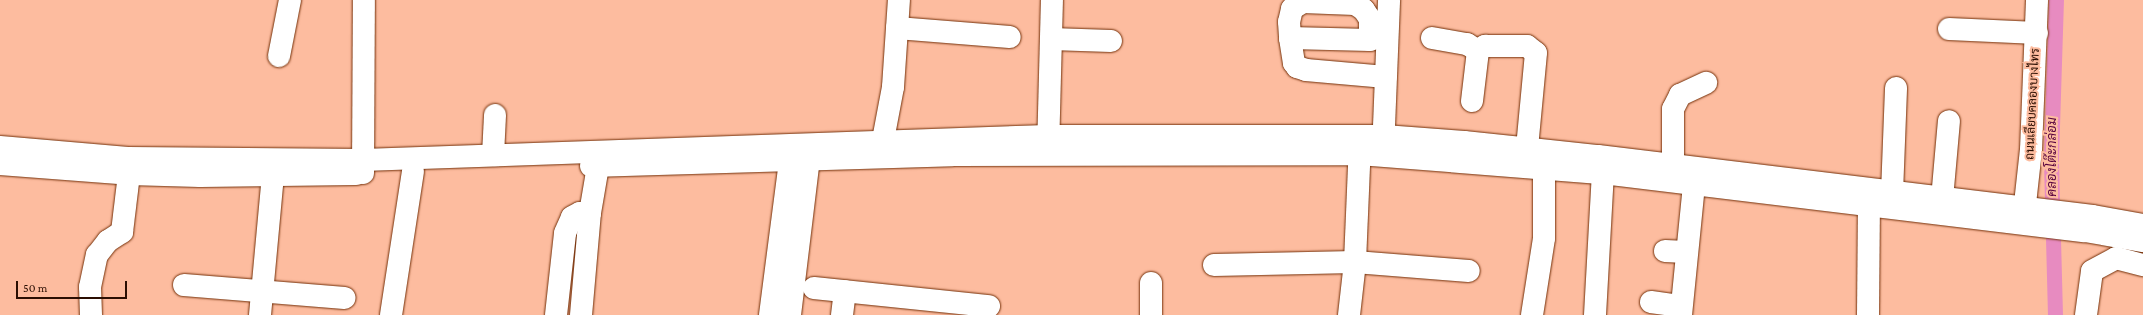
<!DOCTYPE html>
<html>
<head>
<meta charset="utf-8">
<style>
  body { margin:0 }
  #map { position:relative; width:2143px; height:315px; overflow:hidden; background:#fdbc9f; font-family:"Crimson Pro",Sarabun,serif }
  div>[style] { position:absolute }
  .canal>* { height:15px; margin:-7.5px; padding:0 7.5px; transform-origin:7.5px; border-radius:7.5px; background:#e78bc0 }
  .roads { filter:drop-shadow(0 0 1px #743009) drop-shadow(0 0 1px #743009) }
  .minor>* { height:22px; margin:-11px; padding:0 11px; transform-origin:11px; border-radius:11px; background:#fff }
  span { translate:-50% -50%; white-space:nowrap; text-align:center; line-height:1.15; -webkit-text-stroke:4px #fdbc9f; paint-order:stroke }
  .street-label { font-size:12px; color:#2b0e02 }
  .water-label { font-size:13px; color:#58033e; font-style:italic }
  .scale { position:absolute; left:16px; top:281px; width:111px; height:18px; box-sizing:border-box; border:2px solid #2b0e02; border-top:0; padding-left:5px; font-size:12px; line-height:14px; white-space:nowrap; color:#2b0e02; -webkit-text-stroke:3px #fdbc9f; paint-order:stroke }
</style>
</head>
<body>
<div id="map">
  <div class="canal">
    <div style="left:2055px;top:315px;width:157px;rotate:-91.5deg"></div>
    <div style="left:2051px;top:158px;width:158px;rotate:-88.2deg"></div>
  </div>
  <div class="roads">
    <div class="minor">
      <div style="left:897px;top:28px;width:113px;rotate:4.6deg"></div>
      <div style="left:1949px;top:29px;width:88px;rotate:2.6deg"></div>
      <div style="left:1290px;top:38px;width:80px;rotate:1.4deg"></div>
      <div style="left:1370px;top:40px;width:21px;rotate:-90deg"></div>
      <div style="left:1370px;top:19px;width:11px;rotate:-124deg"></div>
      <div style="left:1364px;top:10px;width:11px;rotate:-146deg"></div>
      <div style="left:1355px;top:4px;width:52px;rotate:-177.8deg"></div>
      <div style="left:1303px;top:2px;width:13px;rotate:148deg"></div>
      <div style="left:1292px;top:9px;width:13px;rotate:103deg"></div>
      <div style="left:1289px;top:22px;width:16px;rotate:86deg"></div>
      <div style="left:1290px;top:38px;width:25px;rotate:81deg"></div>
      <div style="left:1294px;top:63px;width:5px;rotate:53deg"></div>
      <div style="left:1297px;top:67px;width:9px;rotate:18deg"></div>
      <div style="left:1306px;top:70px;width:80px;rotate:5deg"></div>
      <div style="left:1432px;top:38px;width:36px;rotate:10deg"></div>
      <div style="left:1467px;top:44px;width:13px;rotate:32deg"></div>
      <div style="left:1051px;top:39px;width:60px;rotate:1.9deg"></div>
      <div style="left:279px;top:56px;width:57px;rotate:-78.9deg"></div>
      <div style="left:1472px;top:101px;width:50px;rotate:-83.2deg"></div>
      <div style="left:1478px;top:51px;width:9px;rotate:-36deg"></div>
      <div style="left:1485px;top:46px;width:42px"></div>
      <div style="left:1527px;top:46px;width:11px;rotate:38deg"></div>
      <div style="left:1536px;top:53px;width:96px;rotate:95.4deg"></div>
      <div style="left:883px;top:140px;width:54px;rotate:-79.3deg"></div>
      <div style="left:893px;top:87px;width:87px;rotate:-86.1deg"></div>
      <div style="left:0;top:147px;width:128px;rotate:4.9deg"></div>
      <div style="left:128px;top:158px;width:235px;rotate:0.5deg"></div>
      <div style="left:363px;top:160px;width:685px;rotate:-2.01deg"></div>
      <div style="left:1048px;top:136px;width:336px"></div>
      <div style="left:1384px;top:136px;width:80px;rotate:4.3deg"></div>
      <div style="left:1464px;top:142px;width:135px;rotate:6deg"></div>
      <div style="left:1598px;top:156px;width:498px;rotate:6.9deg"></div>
      <div style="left:2092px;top:216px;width:52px;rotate:10deg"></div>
      <div style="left:1048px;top:151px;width:151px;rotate:-88.5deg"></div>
      <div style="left:1383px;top:151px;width:151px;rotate:-87.7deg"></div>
      <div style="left:493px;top:155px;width:40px;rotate:-87.1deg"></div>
      <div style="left:0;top:164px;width:129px;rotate:4.4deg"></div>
      <div style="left:129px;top:174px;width:71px;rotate:1.6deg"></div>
      <div style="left:200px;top:176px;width:156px;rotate:-0.7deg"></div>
      <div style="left:591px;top:166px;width:361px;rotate:-1.7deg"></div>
      <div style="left:952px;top:155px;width:407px;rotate:-0.1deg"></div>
      <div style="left:1359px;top:154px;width:245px;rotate:4.5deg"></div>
      <div style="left:1603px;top:173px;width:485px;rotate:6.9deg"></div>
      <div style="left:2085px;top:231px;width:59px;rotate:9.8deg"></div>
      <div style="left:1673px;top:166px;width:57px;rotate:-90deg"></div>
      <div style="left:1673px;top:109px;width:16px;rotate:-63deg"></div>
      <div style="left:1680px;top:95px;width:29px;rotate:-25deg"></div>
      <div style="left:363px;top:173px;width:173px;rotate:-89.7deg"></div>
      <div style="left:1892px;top:193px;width:105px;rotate:-87.8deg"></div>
      <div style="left:1942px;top:199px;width:78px;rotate:-84.9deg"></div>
      <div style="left:2023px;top:222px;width:72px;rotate:-83.7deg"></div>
      <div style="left:2031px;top:150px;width:150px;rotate:-87.7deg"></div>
      <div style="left:1665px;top:251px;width:21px;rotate:3deg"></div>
      <div style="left:1214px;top:265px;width:141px;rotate:-1.2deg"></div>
      <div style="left:1355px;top:262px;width:114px;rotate:4.5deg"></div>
      <div style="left:184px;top:285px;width:161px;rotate:4.6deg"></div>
      <div style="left:814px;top:288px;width:176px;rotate:5.9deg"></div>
      <div style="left:1651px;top:302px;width:30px;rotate:8deg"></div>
      <div style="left:91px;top:315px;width:28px;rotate:-92deg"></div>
      <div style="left:90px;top:287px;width:33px;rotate:-78deg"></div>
      <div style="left:97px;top:255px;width:18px;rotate:-52deg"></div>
      <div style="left:108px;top:241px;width:17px;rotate:-33deg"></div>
      <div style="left:122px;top:232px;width:58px;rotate:-83.1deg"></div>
      <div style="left:260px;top:315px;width:140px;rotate:-84.7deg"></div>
      <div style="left:391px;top:315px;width:145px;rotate:-81.3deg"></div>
      <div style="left:556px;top:315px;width:82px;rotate:-83.7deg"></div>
      <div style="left:565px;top:233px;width:17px;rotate:-66deg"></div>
      <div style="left:572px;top:217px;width:9px;rotate:-27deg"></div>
      <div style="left:580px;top:213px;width:10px"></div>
      <div style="left:581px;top:315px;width:102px;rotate:-85deg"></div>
      <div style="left:590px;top:213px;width:48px;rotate:-80.3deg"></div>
      <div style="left:770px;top:315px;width:156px;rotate:-82.6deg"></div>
      <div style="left:790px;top:315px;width:157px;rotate:-83.1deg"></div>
      <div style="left:842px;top:315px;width:24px;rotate:-83deg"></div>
      <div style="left:1151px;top:315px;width:32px;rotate:-90deg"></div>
      <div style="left:1349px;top:315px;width:53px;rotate:-83.5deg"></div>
      <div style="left:1355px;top:262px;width:121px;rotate:-87.6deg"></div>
      <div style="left:1532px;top:315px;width:78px;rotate:-81.1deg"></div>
      <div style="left:1544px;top:238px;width:70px;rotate:-90deg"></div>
      <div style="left:1595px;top:315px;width:142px;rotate:-86.8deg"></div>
      <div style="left:1681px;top:315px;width:132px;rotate:-84.3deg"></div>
      <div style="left:1868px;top:315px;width:108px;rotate:-89.5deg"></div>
      <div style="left:2086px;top:315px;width:44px;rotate:-82.2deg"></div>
      <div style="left:2092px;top:271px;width:27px;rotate:-28deg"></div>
      <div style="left:2116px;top:258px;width:28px;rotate:15deg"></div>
    </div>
  </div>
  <div class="street-label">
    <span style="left:2033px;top:104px;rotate:-87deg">ถนนเลียบคลองบางไทร</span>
  </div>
  <div class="water-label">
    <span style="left:2052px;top:157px;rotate:-90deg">คลองโต๊ะกล่อม</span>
  </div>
  <div class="scale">50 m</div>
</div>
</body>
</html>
